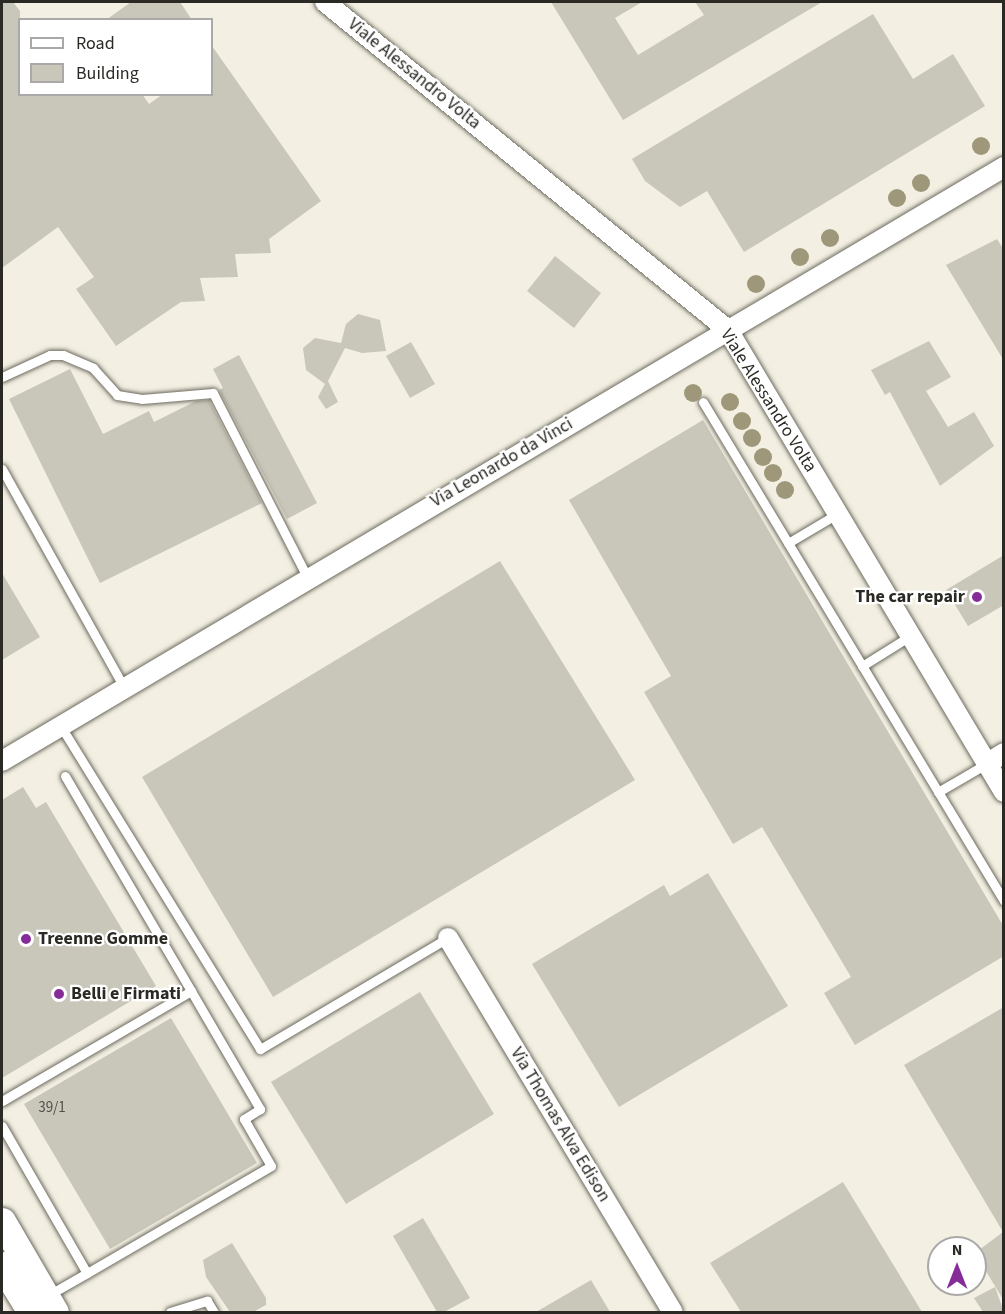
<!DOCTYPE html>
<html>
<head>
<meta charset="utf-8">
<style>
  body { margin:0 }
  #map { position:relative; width:1005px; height:1314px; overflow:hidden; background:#f3f0e3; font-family:"Source Sans 3",sans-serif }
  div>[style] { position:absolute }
  .building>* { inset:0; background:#c9c6ba }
  .roads { filter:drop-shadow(0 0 2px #6d6a5f) drop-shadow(0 0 2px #6d6a5f) }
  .service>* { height:9px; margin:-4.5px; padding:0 4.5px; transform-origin:4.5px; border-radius:4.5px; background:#fff }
  .minor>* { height:20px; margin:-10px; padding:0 10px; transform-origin:10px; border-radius:10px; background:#fff }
  .secondary>* { height:27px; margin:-13.5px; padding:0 13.5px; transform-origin:13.5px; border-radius:13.5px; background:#fff }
  .trees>* { width:18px; height:18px; margin:-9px; border-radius:50%; background:#9f977a }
  .dots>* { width:16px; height:16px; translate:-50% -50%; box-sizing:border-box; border:3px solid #fff; border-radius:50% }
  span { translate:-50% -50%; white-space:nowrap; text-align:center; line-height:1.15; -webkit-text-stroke:4.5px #fff; paint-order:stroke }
  .number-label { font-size:15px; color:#52504a }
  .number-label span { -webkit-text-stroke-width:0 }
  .street-label { font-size:18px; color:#2a2924 }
  .poi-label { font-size:18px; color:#2a2924; font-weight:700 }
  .right { translate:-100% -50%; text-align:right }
  .left { translate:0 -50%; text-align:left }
  .frame { position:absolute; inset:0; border:3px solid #2a2924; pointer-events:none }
  .legend { position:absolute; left:18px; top:18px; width:195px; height:78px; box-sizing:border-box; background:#fff; border:2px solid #aaa9a7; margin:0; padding:8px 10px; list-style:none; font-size:18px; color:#2a2924 }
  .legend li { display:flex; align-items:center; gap:12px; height:30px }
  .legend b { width:30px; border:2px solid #aaa9a7 }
  .north { position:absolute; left:927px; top:1236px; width:60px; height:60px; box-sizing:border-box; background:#fff; border:2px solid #aaa9a7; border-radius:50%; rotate:0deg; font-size:16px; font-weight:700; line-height:24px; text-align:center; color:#2a2924 }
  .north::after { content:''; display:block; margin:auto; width:21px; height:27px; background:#852c98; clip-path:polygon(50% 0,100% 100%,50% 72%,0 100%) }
</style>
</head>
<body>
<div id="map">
  <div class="building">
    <div style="clip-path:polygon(2px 2px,13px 2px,20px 11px,20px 94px,142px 94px,149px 104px,163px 94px,212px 94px,212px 46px,321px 201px,269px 239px,271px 253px,235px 254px,238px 277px,200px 278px,205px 301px,181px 302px,116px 346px,76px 289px,94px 277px,58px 227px,2px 268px)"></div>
    <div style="clip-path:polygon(131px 2px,180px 2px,192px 20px,106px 20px)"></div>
    <div style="clip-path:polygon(551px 2px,642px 2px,615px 18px,638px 55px,704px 15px,695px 2px,822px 2px,623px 120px)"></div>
    <div style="clip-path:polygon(873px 14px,913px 79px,953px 54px,985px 106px,744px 252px,707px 191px,680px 207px,645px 181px,632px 159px)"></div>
    <div style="clip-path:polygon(997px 239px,1004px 250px,1004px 361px,946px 265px)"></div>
    <div style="clip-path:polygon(555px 256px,601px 293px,574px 328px,527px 291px)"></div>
    <div style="clip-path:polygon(358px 314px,380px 320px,386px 351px,362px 353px,345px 348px,328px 381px,338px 402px,326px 409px,318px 397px,325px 384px,306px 370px,303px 348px,315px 338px,341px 343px,346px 324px)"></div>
    <div style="clip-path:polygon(929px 341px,951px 377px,926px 391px,948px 427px,974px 412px,994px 446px,940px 486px,890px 392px,885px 395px,871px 370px)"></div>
    <div style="clip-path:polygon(411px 342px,435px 384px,410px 398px,386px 356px)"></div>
    <div style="clip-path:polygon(239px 355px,317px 503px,287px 519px,219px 390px,223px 388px,213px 369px)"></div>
    <div style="clip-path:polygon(70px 369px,103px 434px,149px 411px,154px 422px,196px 401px,209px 400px,262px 503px,100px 583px,9px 399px)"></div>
    <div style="clip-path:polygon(703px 420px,1004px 927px,1004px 956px,855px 1045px,824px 993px,851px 977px,762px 827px,733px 844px,644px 692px,671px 676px,569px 500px)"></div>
    <div style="clip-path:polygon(1004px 555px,1004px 605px,968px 626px,946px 590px)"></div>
    <div style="clip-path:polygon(500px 561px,635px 780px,273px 997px,142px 777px)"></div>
    <div style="clip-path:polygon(2px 573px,40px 637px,2px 660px)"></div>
    <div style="clip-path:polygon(23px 787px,36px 808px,46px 802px,156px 986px,2px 1078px,2px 800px)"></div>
    <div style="clip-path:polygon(708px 873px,788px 1006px,619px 1107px,532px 964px,664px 885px,670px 896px)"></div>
    <div style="clip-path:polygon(420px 992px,494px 1114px,346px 1204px,271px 1082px)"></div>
    <div style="clip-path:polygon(1004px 1007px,1004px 1301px,975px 1253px,1003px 1232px,904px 1065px)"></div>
    <div style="clip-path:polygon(171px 1018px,257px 1163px,110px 1249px,24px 1104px)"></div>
    <div style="clip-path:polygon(843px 1182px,922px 1312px,741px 1312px,710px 1263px)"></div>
    <div style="clip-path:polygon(423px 1218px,470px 1298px,444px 1312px,437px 1312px,393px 1236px)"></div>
    <div style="clip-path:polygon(232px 1243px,266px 1298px,266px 1305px,253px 1312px,230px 1312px,206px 1277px,203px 1260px)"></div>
    <div style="clip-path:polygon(591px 1280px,610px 1312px,536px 1312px)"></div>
    <div style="clip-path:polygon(995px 1287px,1004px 1312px,983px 1312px,974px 1298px)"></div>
  </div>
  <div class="roads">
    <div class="service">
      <div style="left:2px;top:377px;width:53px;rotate:-24.6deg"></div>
      <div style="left:50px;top:355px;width:13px"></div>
      <div style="left:63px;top:355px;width:33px;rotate:23deg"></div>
      <div style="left:93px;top:368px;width:36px;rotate:48deg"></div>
      <div style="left:117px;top:395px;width:25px;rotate:9deg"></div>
      <div style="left:142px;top:399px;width:71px;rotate:-4.8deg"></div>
      <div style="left:213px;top:393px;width:207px;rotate:62.9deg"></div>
      <div style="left:703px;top:402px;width:583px;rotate:58.9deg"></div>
      <div style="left:2px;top:469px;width:250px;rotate:60.8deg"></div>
      <div style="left:788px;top:543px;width:57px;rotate:-30.6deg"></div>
      <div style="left:862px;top:666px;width:57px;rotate:-32deg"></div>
      <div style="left:60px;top:725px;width:381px;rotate:58.3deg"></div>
      <div style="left:260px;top:1049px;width:218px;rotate:-30.6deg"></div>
      <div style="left:65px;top:776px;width:249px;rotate:59.6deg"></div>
      <div style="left:938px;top:792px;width:56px;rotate:-30.3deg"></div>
      <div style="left:2px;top:1101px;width:219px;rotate:-30.2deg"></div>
      <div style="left:191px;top:991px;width:137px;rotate:59.7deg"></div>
      <div style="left:260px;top:1109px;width:19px;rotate:148deg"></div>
      <div style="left:244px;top:1119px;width:54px;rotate:60.1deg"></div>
      <div style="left:271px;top:1166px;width:213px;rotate:149.8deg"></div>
      <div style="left:2px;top:1126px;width:170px;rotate:60deg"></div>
      <div style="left:87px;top:1273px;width:46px;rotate:150.1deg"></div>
      <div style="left:170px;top:1312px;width:39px;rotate:-17deg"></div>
      <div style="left:207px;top:1301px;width:13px;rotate:58deg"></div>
    </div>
    <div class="minor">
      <div style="left:325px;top:2px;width:520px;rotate:39.14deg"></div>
      <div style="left:728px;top:330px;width:538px;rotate:59.15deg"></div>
      <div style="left:2px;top:761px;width:1165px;rotate:-30.66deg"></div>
      <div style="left:986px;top:764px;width:21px;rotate:-31deg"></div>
      <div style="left:448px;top:938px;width:436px;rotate:59deg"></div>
    </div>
    <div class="secondary">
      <div style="left:2px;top:1221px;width:105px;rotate:59.8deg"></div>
      <div style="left:2px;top:1265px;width:55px;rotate:58.3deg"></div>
    </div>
  </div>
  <div class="trees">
    <div style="left:981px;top:146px"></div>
    <div style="left:921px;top:183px"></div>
    <div style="left:897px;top:198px"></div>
    <div style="left:830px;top:238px"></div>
    <div style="left:800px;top:257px"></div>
    <div style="left:756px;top:284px"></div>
    <div style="left:693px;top:393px"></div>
    <div style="left:730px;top:402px"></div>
    <div style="left:742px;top:421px"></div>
    <div style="left:752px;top:438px"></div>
    <div style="left:763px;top:457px"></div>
    <div style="left:773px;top:473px"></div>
    <div style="left:785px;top:490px"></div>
  </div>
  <div class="dots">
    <div style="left:977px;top:597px;background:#852c98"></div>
    <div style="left:26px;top:939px;background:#852c98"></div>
    <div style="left:59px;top:994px;background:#852c98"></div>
  </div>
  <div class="number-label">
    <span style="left:52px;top:1108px">39/1</span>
  </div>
  <div class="street-label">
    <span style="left:414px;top:74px;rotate:39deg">Viale Alessandro Volta</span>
    <span style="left:768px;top:401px;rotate:58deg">Viale Alessandro Volta</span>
    <span style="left:502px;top:463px;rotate:-30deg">Via Leonardo da Vinci</span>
    <span style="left:560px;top:1125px;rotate:59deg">Via Thomas Alva Edison</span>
  </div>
  <div class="poi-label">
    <span class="right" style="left:965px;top:597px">The car repair</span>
    <span class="left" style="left:38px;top:939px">Treenne Gomme</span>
    <span class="left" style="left:71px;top:994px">Belli e Firmati</span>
  </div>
  <div class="frame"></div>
  <ul class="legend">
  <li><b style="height:8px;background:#fff"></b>Road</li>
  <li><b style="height:16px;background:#c9c6ba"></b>Building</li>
  </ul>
  <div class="north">N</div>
</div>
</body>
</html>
